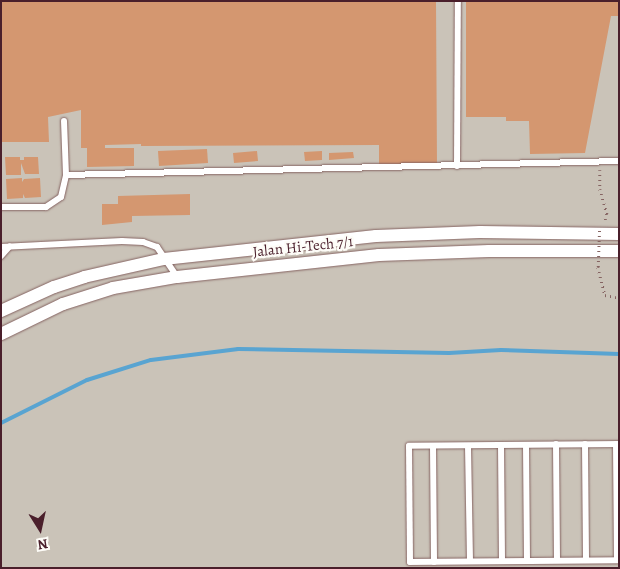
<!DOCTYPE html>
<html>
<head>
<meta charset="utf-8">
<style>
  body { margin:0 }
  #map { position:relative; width:620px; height:569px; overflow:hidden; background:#f3e2c6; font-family:Alegreya,serif }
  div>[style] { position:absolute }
  .industrial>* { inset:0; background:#cac3b8 }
  .stream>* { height:4px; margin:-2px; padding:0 2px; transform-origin:2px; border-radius:2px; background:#59a4d1 }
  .building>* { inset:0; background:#d49770 }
  .path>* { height:2.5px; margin-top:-1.25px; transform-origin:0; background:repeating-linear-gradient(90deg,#856361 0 1px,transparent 0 5px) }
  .roads { filter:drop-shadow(0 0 1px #856361) drop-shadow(0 0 1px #856361) }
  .service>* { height:6px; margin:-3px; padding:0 3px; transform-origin:3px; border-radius:3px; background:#fff }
  .minor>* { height:12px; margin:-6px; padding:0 6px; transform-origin:6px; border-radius:6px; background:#fff }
  .path-bridge>* { height:2.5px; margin-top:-1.25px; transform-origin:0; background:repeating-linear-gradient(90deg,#856361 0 1px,transparent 0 5px) }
  span { translate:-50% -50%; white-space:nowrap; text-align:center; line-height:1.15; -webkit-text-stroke:4.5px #fdfcf7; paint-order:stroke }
  .street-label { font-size:15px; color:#4a1f2b }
  .frame { position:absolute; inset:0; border:2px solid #4a1f2b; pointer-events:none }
  .north { position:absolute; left:15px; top:504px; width:50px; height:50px; -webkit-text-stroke:4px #fdfcf7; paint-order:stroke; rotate:170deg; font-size:14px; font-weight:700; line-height:20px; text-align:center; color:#4a1f2b }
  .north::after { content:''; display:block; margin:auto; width:18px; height:22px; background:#4a1f2b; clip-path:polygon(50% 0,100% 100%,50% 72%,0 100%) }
</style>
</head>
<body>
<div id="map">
  <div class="industrial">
    <div style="clip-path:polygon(1px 1px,619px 1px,619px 568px,1px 568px)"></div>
  </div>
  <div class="stream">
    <div style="left:1px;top:423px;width:96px;rotate:-26.6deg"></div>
    <div style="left:87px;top:380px;width:67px;rotate:-17.4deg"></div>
    <div style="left:151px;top:360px;width:88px;rotate:-7.2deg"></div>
    <div style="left:238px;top:349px;width:211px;rotate:1.1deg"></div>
    <div style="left:449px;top:353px;width:52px;rotate:-3.3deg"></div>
    <div style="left:501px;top:350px;width:118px;rotate:1.9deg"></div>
  </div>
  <div class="building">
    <div style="clip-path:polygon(1px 1px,436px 1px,437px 166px,379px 167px,379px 145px,141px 146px,141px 144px,105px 145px,105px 148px,134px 148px,134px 166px,87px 167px,87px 148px,81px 148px,81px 110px,48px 117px,49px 142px,1px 142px)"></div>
    <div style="clip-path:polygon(466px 1px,619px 1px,619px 16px,611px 16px,585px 153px,530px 154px,529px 121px,506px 121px,506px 117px,466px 117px)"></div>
    <div style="clip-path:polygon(207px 149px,208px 163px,159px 166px,158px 151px)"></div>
    <div style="clip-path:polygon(257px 151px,258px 161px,234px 163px,233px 153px)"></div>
    <div style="clip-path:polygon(322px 151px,322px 160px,305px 161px,304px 152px)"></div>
    <div style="clip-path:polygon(353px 152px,354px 158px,329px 160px,329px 153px)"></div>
    <div style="clip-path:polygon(5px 157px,20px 157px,20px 160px,24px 160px,24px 157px,38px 157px,39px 174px,25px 174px,21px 163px,21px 175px,6px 175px)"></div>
    <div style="clip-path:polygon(22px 178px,22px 182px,24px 179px,40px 178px,41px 197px,25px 198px,23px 194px,23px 198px,7px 199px,6px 179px)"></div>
    <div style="clip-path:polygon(190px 194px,190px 215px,132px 216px,132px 222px,102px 225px,102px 204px,118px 204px,118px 196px)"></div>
  </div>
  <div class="path">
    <div style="left:600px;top:170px;width:19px;rotate:90deg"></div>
    <div style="left:600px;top:189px;width:26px;rotate:74deg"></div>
    <div style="left:607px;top:214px;width:7px;rotate:106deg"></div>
    <div style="left:598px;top:267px;width:29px;rotate:76deg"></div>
    <div style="left:605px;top:295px;width:14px;rotate:12deg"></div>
  </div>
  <div class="roads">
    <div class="service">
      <div style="left:457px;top:166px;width:165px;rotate:-89.7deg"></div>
      <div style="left:66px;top:175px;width:553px;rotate:-1.45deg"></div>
      <div style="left:1px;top:207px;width:45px"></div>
      <div style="left:46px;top:207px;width:18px;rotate:-34deg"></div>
      <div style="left:61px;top:197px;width:23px;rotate:-77deg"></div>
      <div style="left:66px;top:175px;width:54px;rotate:-92.1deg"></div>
      <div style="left:1px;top:247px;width:121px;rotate:-2.8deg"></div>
      <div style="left:122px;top:241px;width:21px;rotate:3deg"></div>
      <div style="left:143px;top:242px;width:15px;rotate:20deg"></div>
      <div style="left:157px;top:247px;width:36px;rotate:56deg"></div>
      <div style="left:1px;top:256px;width:13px;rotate:-48deg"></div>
      <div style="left:556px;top:444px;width:116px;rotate:89.5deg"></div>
      <div style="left:585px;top:444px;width:116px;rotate:89.5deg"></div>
      <div style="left:616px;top:444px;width:116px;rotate:89.5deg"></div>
      <div style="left:619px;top:444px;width:210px;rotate:179.5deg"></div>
      <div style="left:409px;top:446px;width:116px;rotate:89.5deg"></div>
      <div style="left:410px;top:562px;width:209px;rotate:-0.5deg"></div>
      <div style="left:501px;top:445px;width:116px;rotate:89.5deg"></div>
      <div style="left:526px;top:445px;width:116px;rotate:89.5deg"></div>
      <div style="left:433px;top:446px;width:116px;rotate:89.5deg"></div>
      <div style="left:468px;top:446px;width:115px;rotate:89deg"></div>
    </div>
    <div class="minor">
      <div style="left:1px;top:311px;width:58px;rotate:-24.4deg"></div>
      <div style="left:54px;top:287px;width:32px;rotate:-18deg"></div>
      <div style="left:84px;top:277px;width:82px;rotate:-12.7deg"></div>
      <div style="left:164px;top:259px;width:213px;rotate:-6.2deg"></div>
      <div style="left:376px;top:236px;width:104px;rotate:-2.2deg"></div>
      <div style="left:480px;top:232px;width:139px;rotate:0.8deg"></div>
      <div style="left:1px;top:334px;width:69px;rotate:-25.8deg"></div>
      <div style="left:63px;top:304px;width:52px;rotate:-17.7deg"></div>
      <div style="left:113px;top:288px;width:65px;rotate:-9.8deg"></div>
      <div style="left:177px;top:277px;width:203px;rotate:-6.2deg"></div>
      <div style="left:379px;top:255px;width:110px;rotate:-2.1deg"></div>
      <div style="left:489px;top:251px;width:130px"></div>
    </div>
  </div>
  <div class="path-bridge">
    <div style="left:598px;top:267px;width:38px;rotate:-88deg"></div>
  </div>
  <div class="street-label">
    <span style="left:303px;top:247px;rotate:-6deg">Jalan Hi-Tech 7/1</span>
  </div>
  <div class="frame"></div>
  <div class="north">N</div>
</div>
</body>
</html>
